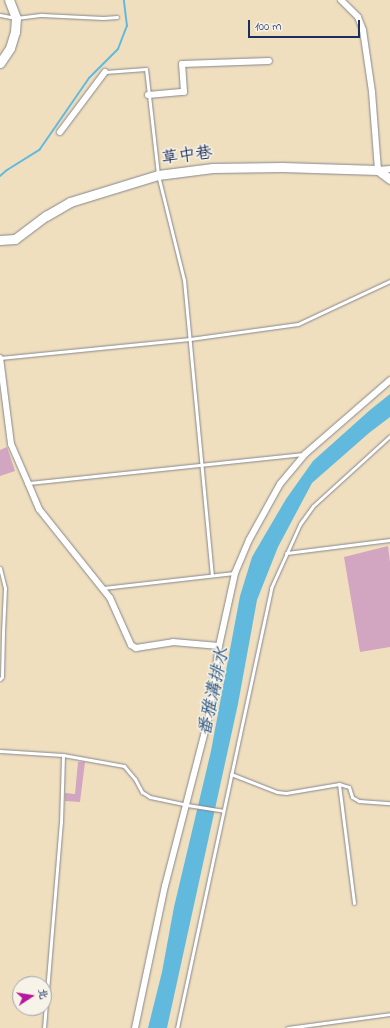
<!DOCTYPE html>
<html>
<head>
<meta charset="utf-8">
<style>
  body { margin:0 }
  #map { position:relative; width:390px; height:1028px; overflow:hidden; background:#f0dfbe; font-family:"Indie Flower","LXGW WenKai TC",sans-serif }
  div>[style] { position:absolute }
  .water>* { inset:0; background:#61bade }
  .stream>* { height:2px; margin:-1px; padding:0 1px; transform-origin:1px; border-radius:1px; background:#61bade }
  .building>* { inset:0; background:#d2a5c1 }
  .roads { filter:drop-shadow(0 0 1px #86878e) drop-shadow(0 0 1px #86878e) }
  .lane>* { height:3px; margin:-1.5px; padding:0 1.5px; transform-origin:1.5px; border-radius:1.5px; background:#fff }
  .street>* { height:6px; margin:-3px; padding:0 3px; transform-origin:3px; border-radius:3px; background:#fff }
  .secondary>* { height:9px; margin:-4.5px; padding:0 4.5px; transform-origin:4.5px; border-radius:4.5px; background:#fff }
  span { translate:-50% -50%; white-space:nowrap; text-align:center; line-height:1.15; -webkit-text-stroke:3px #f7f3e8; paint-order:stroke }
  .street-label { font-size:17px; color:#1b2f5e }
  .water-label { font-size:18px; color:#305984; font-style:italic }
  .north { position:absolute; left:12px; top:976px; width:40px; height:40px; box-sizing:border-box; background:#f7f3e8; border:1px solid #9fa5b1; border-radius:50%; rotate:78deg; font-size:11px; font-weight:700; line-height:16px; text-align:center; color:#1b2f5e }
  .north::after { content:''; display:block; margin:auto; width:14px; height:18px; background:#b5179e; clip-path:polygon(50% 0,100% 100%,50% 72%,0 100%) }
  .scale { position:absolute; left:248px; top:20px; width:112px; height:18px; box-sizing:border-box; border:2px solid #1b2f5e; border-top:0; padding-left:5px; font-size:12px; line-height:14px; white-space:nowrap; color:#1b2f5e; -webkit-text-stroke:3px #f7f3e8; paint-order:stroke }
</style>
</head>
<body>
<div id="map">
  <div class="water">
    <div style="clip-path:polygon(390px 394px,390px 417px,369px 433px,312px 483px,278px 547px,257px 600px,238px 704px,167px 1028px,148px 1028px,162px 972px,174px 907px,211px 751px,240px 596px,252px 557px,286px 499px,313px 461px,370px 410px)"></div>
  </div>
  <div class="stream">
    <div style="left:0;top:176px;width:9px;rotate:-41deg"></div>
    <div style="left:7px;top:170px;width:39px;rotate:-32deg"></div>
    <div style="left:40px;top:149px;width:86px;rotate:-55.4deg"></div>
    <div style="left:89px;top:78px;width:41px;rotate:-45deg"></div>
    <div style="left:118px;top:49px;width:25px;rotate:-69deg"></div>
    <div style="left:127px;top:26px;width:26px;rotate:-97deg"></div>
  </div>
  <div class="building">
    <div style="clip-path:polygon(7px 447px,15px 471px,0 476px,0 450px)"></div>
    <div style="clip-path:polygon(388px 546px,390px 562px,390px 647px,360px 652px,344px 557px)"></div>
    <div style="clip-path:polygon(78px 762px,85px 762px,80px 802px,65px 801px,65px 793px,75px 794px)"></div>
  </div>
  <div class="roads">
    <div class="lane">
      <div style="left:0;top:15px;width:16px;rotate:11deg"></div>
      <div style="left:16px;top:18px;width:26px;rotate:-7deg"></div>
      <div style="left:42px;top:15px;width:61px;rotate:2.8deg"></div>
      <div style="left:103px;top:18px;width:14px;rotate:-4deg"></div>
      <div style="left:105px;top:72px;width:41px;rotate:-4.2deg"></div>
      <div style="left:146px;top:69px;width:107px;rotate:83.5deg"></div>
      <div style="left:158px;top:175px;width:108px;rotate:76.1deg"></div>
      <div style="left:184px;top:280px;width:296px;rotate:84.6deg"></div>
      <div style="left:0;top:358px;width:191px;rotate:-5.7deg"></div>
      <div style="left:190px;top:339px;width:109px;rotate:-7.9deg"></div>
      <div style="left:298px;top:324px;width:102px;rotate:-25.1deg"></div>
      <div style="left:28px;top:483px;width:278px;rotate:-6deg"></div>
      <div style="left:286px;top:553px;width:105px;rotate:-7.1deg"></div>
      <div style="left:0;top:568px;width:21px;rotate:76deg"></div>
      <div style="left:5px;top:588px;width:44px;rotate:92.6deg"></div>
      <div style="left:3px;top:632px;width:45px;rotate:91.3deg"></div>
      <div style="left:2px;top:677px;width:3px;rotate:135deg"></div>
      <div style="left:103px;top:588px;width:132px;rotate:-6.5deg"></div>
      <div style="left:0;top:751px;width:63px;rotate:3.6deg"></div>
      <div style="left:63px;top:755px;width:62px;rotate:10.2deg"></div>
      <div style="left:124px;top:766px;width:17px;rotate:50deg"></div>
      <div style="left:135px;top:779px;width:15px;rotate:62deg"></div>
      <div style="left:142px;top:792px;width:9px;rotate:32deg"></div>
      <div style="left:150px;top:797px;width:38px;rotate:12deg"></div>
      <div style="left:187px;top:805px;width:36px;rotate:9deg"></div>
      <div style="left:231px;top:774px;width:49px;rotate:21.4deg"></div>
      <div style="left:277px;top:792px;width:9px;rotate:6deg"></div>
      <div style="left:286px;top:793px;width:54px;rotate:-9.6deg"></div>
      <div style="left:339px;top:784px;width:10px;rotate:17deg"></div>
      <div style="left:349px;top:787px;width:10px;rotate:73deg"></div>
      <div style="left:352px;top:797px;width:8px;rotate:30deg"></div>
      <div style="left:359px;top:801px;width:31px;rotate:4deg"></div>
      <div style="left:339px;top:784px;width:120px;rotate:82.8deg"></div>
      <div style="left:44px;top:1028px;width:206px;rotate:-85.3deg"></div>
      <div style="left:61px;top:823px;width:68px;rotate:-88.3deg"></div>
      <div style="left:177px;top:1028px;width:450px;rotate:-77.9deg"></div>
      <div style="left:271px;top:588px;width:70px;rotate:-65.6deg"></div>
      <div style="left:300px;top:524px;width:22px;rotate:-54deg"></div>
      <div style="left:313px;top:506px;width:104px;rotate:-42.3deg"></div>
      <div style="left:287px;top:1028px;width:104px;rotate:-7.7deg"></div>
    </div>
    <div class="street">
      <div style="left:341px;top:0;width:24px;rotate:45deg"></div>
      <div style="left:358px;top:17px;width:14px;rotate:69deg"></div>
      <div style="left:363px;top:30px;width:63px;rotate:81.7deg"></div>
      <div style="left:372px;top:92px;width:78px;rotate:85.6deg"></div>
      <div style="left:378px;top:170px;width:12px;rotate:-5deg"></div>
      <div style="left:148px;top:95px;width:36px;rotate:-5deg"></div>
      <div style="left:184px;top:92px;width:28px;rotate:-94deg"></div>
      <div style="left:182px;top:64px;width:87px;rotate:-2deg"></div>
      <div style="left:60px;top:132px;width:75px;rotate:-53.1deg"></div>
      <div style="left:0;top:358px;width:87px;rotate:82.7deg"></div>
      <div style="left:11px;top:444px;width:43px;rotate:66.4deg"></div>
      <div style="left:28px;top:483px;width:28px;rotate:67deg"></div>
      <div style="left:39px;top:509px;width:114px;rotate:51.4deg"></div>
      <div style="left:110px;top:598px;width:51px;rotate:65.9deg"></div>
      <div style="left:131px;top:645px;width:6px;rotate:31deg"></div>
      <div style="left:136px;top:648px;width:37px;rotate:-9deg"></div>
      <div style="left:173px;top:642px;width:46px;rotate:5deg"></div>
      <div style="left:135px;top:1028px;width:145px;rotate:-78.1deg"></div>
      <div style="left:165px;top:886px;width:176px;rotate:-75.5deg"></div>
      <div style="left:209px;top:716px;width:71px;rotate:-81.9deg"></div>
      <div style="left:219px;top:646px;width:75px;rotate:-77.6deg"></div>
      <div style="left:235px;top:573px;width:36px;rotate:-67deg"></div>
      <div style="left:249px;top:540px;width:64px;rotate:-61deg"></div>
      <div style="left:280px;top:484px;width:39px;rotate:-50deg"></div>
      <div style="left:305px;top:454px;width:113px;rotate:-41deg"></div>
    </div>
    <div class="secondary">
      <div style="left:0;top:63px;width:18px;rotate:-56deg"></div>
      <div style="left:10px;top:48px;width:17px;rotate:-73deg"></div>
      <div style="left:15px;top:32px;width:14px;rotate:-86deg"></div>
      <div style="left:16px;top:18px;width:19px;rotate:-111deg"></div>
      <div style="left:0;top:240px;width:15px;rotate:-4deg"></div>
      <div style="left:15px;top:239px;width:39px;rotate:-37deg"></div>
      <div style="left:46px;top:216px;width:28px;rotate:-30deg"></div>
      <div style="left:70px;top:202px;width:92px;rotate:-17.1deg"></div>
      <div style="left:158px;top:175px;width:55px;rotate:-7.3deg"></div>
      <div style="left:213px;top:168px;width:69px;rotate:-0.8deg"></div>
      <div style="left:282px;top:167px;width:96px;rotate:1.8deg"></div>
      <div style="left:378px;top:170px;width:15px;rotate:37deg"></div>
    </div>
  </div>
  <div class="street-label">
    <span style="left:187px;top:156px;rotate:-7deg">草中巷</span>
  </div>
  <div class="water-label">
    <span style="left:215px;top:692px;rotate:-78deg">番雅溝排水</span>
  </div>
  <div class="north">北</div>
  <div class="scale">100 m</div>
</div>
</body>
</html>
